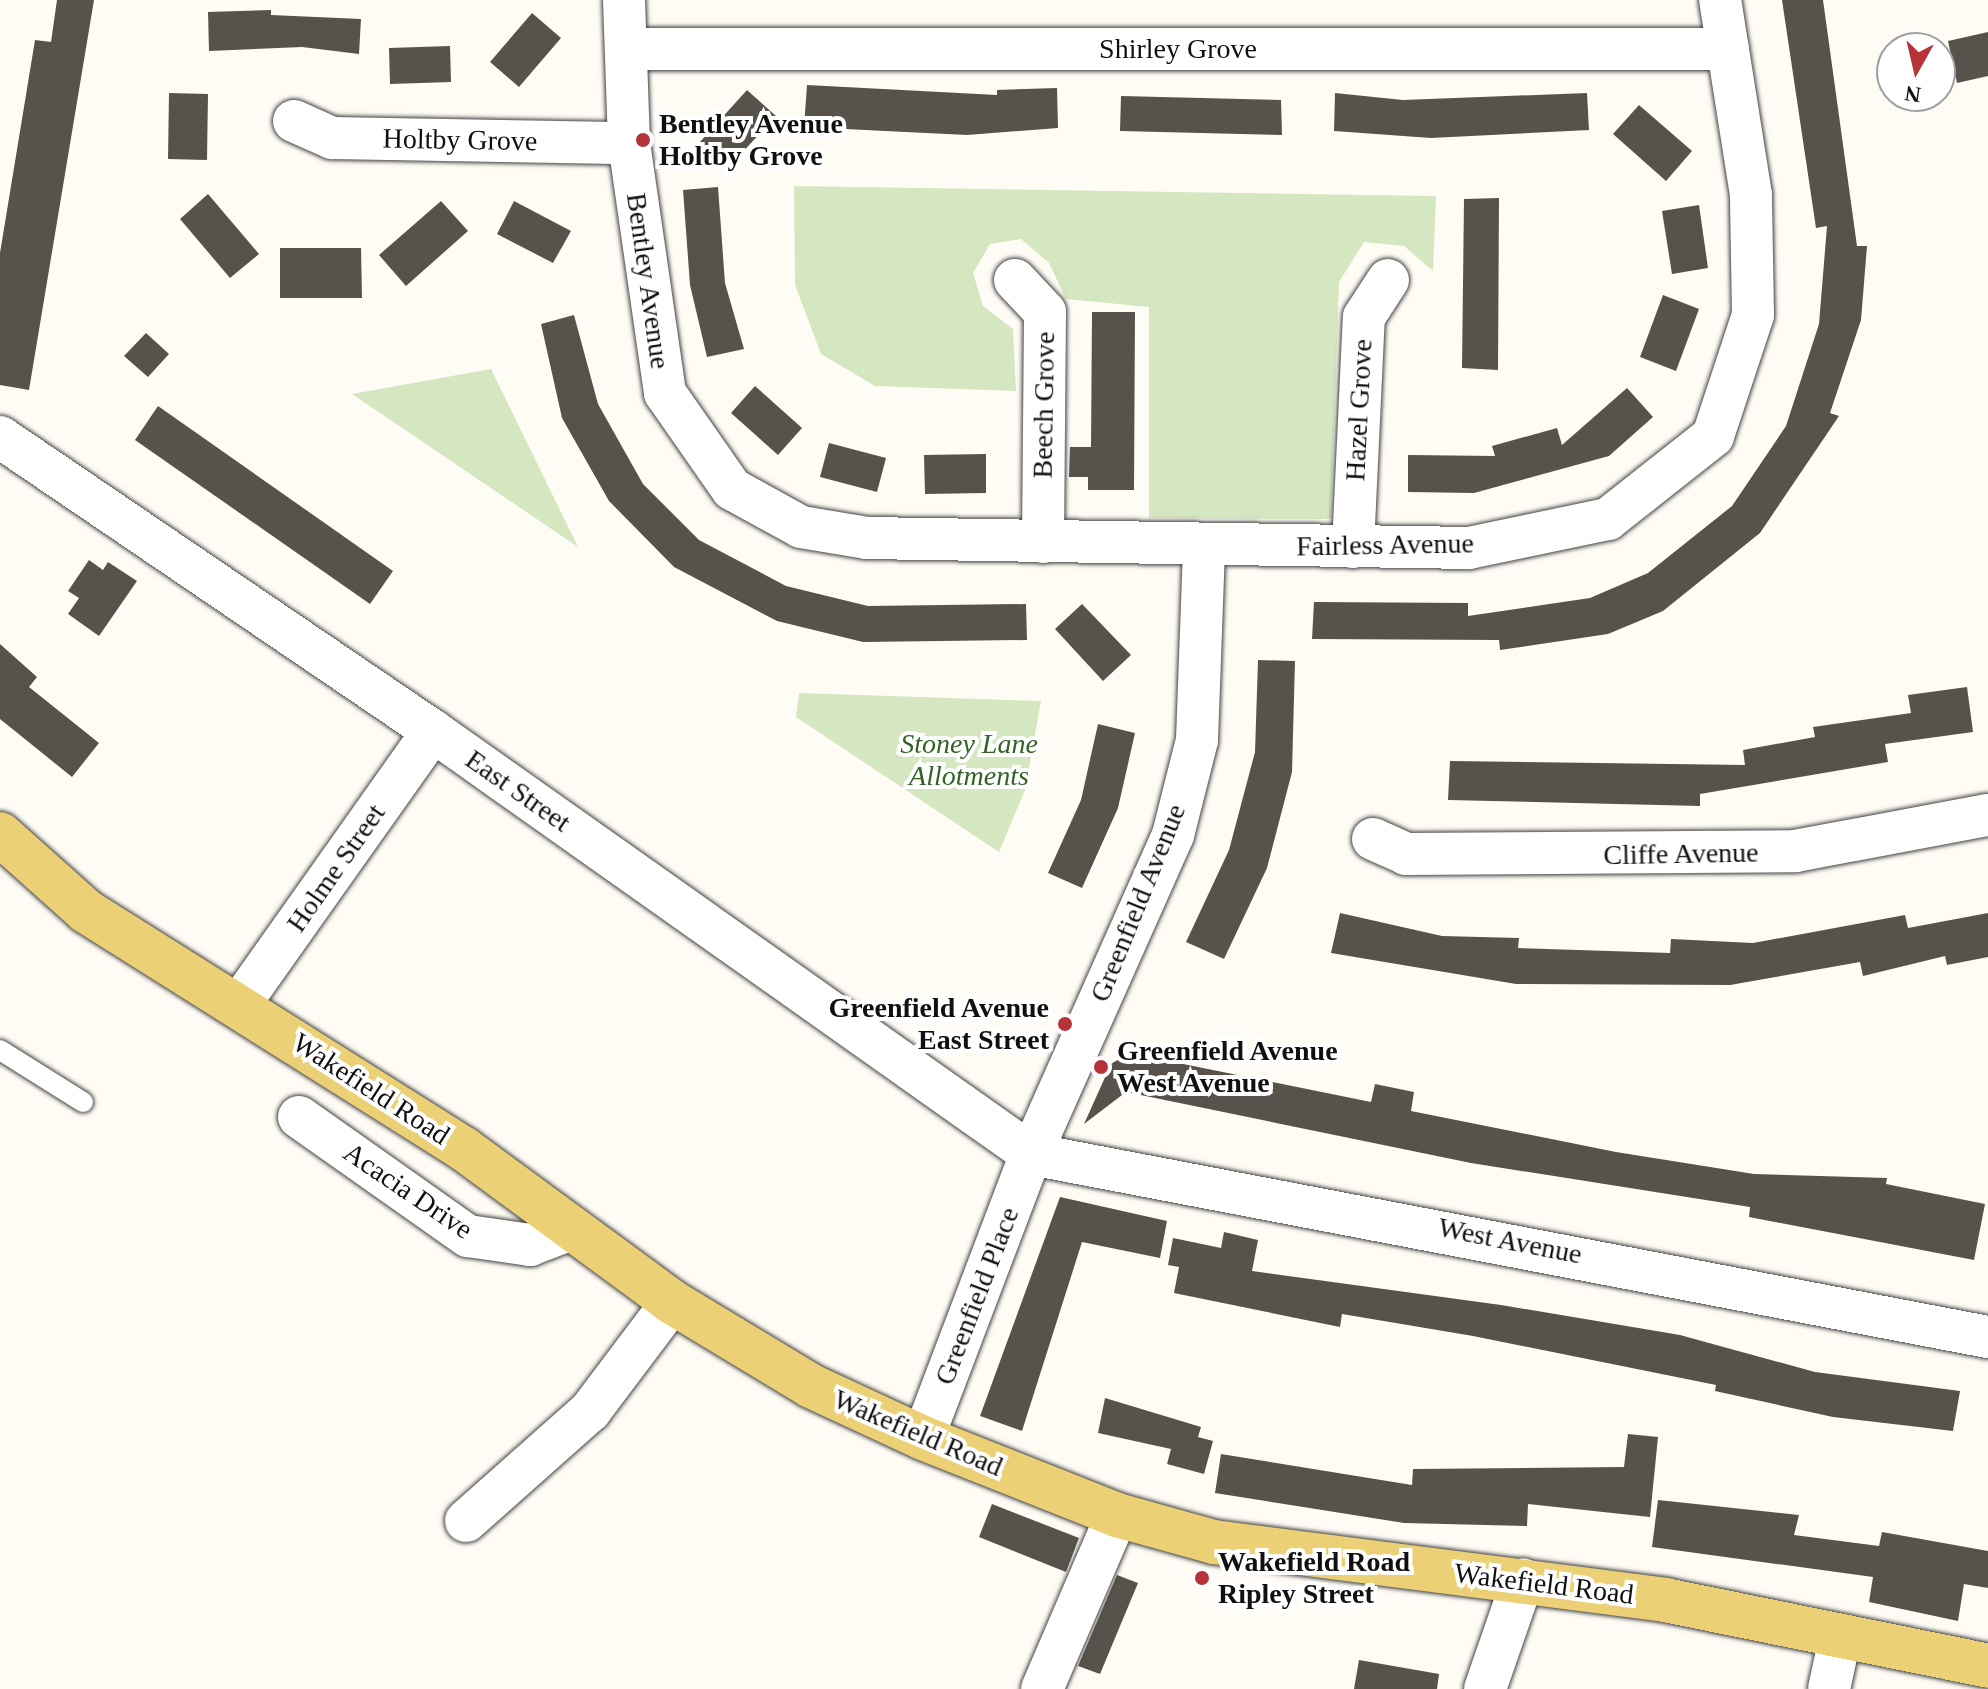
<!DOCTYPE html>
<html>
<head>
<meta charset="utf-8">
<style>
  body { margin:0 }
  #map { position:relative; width:1988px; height:1689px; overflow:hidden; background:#fefcf4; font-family:Georgia,serif }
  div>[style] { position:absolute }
  .green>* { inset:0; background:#d4e7c0 }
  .building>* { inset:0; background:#58524d }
  .roads { filter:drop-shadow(0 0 2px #434343) drop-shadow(0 0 2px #434343) }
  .service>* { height:20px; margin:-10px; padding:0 10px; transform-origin:10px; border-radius:10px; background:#fff }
  .minor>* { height:42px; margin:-21px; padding:0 21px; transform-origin:21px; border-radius:21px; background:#fff }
  .primary>* { height:44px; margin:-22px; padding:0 22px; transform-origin:22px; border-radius:22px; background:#ecd076 }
  .dots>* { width:22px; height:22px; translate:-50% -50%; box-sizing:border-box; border:4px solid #fff; border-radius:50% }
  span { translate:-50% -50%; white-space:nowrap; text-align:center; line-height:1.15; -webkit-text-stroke:8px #fff; paint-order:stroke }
  .street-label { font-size:28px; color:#101010 }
  .poi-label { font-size:28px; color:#101010; font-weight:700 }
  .left { translate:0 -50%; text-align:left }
  .right { translate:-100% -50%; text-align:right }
  .park-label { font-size:28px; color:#326325; font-style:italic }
  .north { position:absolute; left:1876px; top:32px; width:80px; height:80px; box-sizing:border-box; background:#fff; border:2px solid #9f9f9f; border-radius:50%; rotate:188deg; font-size:22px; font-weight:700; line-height:32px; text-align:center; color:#101010 }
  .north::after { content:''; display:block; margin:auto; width:28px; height:36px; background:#b53339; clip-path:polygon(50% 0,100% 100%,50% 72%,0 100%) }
</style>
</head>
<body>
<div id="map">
  <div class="green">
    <div style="clip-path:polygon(794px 186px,1436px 196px,1433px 271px,1404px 246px,1364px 242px,1339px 282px,1331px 519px,1149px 518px,1149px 307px,1066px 299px,1049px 263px,1021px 239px,990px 244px,973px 273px,983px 306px,1013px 329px,1016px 391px,875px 386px,821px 354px,795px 285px)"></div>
    <div style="clip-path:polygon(491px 369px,578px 547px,352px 394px)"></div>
    <div style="clip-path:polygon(799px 693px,1041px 701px,1025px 790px,999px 852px,796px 717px)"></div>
  </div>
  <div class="building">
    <div style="clip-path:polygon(57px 0,94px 0,29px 390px,0 385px,0 253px,35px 40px,51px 42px)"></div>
    <div style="clip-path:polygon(1782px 0,1823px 0,1857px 246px,1867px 246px,1861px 320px,1830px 413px,1839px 416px,1760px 533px,1663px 611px,1608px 634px,1500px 650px,1499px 640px,1312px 639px,1314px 602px,1468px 603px,1468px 616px,1590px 598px,1648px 573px,1732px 506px,1786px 426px,1819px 324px,1827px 226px,1816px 228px)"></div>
    <div style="clip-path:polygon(271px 10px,271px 15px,361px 19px,359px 54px,302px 47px,209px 51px,208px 12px)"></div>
    <div style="clip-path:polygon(532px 13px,561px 38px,519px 87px,490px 62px)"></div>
    <div style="clip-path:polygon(1988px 32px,1988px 76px,1957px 83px,1948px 41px)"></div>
    <div style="clip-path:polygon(450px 46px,451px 82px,390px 84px,389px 48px)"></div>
    <div style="clip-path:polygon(807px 85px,997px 95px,997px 90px,1057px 88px,1058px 128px,967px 135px,804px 127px)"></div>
    <div style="clip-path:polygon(747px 90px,776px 116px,727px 169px,699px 143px)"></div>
    <div style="clip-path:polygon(169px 93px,208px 94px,207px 160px,168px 159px)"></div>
    <div style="clip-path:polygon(1335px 93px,1403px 100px,1587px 93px,1589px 130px,1431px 138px,1334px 131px)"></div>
    <div style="clip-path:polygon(1121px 96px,1281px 100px,1282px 135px,1120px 131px)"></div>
    <div style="clip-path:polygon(1639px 105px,1692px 151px,1666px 181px,1613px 134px)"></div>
    <div style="clip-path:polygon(718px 187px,725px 283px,744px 349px,707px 357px,690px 285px,683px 190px)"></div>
    <div style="clip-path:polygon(208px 194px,259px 254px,230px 278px,180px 219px)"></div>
    <div style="clip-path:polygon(1499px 198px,1498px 370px,1462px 368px,1464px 199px)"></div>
    <div style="clip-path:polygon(441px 201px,468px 231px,406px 286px,379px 255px)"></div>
    <div style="clip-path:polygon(514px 201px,571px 231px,553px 263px,497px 234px)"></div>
    <div style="clip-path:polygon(1699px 205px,1708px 268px,1672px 274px,1662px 211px)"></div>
    <div style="clip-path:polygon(280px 248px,361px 248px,362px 298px,280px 298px)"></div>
    <div style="clip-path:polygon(1663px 295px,1699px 309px,1676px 371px,1640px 357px)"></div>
    <div style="clip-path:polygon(1092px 312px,1135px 312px,1134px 490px,1088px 490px,1088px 477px,1069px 477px,1070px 447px,1091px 447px)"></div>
    <div style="clip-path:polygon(574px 315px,598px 404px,643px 484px,699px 540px,786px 586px,868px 606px,1026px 604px,1027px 640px,863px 642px,777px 621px,674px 567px,609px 501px,562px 418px,541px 324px)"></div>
    <div style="clip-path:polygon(146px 333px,169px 354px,148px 377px,124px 356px)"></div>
    <div style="clip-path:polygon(755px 386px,802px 428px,778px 455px,731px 413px)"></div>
    <div style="clip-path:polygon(1627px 388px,1653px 417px,1609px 456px,1474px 493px,1408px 492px,1408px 455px,1495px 456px,1492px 446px,1557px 428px,1562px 445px)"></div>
    <div style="clip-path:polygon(158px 406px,393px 571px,370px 604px,135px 440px)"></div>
    <div style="clip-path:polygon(829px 443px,886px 458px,877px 492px,820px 477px)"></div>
    <div style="clip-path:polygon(986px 454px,986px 493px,925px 494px,924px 455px)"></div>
    <div style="clip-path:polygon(89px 560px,103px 570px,108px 562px,137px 581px,99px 636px,68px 614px,79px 598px,68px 591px)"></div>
    <div style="clip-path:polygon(1082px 604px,1131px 655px,1103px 681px,1055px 629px)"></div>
    <div style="clip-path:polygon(0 644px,37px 677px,29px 687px,99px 743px,72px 777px,0 719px)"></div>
    <div style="clip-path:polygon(1258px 660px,1295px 661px,1292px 772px,1267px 868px,1224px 959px,1186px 942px,1229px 850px,1255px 752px)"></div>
    <div style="clip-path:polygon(1967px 687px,1973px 732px,1885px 744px,1888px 762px,1700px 794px,1700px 806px,1448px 800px,1450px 761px,1745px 765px,1743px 750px,1815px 737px,1813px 727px,1911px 713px,1908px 695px)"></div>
    <div style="clip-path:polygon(1098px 724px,1135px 733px,1118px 808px,1082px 888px,1048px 873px,1081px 800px)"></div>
    <div style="clip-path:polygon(1340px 913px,1442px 936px,1519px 938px,1518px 948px,1670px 953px,1671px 939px,1753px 943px,1905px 915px,1908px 928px,1988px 913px,1988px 957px,1947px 965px,1945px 956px,1863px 976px,1860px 962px,1730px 985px,1516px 984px,1331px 953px)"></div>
    <div style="clip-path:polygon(1129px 1053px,1371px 1102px,1375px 1084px,1414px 1092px,1411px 1111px,1616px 1152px,1754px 1174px,1887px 1178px,1886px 1184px,1985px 1204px,1974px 1260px,1749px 1217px,1750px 1207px,1471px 1163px,1126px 1092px,1084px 1124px,1111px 1064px)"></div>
    <div style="clip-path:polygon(1060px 1197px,1167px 1221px,1160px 1258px,1082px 1242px,1022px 1431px,980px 1416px)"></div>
    <div style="clip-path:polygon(1224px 1232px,1258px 1240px,1252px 1271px,1501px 1305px,1680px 1335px,1815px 1372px,1960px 1391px,1953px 1431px,1833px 1417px,1715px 1391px,1716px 1385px,1473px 1336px,1342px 1314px,1340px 1327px,1174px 1293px,1179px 1267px,1168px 1265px,1173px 1238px,1221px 1248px)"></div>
    <div style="clip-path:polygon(1105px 1398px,1201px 1427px,1198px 1437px,1213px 1441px,1204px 1474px,1167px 1464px,1171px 1449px,1098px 1433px)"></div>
    <div style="clip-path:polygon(1628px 1434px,1658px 1437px,1650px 1517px,1528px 1504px,1527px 1526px,1404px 1523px,1215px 1493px,1221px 1454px,1412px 1485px,1413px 1469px,1624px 1467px)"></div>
    <div style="clip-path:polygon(1658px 1500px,1799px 1515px,1794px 1535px,1879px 1546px,1882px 1532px,1988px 1551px,1988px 1588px,1964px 1584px,1958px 1621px,1869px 1602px,1873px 1577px,1652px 1547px)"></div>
    <div style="clip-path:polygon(992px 1504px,1079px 1538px,1066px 1572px,979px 1537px)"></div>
    <div style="clip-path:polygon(1117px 1575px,1138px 1583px,1100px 1674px,1078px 1666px)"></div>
    <div style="clip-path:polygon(1359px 1660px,1439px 1674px,1437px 1689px,1354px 1689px)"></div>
  </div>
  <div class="roads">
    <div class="service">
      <div style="left:0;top:1050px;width:98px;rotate:32.1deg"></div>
    </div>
    <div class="minor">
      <div style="left:624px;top:0;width:143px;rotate:88deg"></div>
      <div style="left:629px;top:143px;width:253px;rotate:81.8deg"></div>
      <div style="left:665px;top:393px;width:117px;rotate:55.1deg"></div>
      <div style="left:732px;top:489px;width:79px;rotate:28.8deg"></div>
      <div style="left:801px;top:527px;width:67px;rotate:9.5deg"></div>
      <div style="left:867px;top:538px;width:602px;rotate:0.95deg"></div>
      <div style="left:1469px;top:548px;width:142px;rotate:-11.8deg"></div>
      <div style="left:1608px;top:519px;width:134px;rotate:-38.3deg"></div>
      <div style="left:1713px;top:436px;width:127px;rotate:-71.7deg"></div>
      <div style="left:1753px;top:315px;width:120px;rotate:-91deg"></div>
      <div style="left:1751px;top:195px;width:197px;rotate:-99deg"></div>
      <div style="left:628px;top:49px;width:1100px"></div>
      <div style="left:294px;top:121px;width:42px;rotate:24.1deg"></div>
      <div style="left:332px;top:138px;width:297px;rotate:1deg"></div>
      <div style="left:1015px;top:280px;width:44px;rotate:46.8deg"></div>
      <div style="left:1045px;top:312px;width:230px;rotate:90.5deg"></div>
      <div style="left:0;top:437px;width:523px;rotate:34.18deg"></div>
      <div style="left:433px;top:731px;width:732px;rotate:35.27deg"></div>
      <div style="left:1031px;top:1154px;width:974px;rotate:10.83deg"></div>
      <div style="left:1353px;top:547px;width:230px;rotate:-87.3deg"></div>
      <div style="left:1364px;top:317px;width:44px;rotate:-57deg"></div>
      <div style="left:1373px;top:839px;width:36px;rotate:24deg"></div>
      <div style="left:1406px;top:854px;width:389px;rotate:-0.4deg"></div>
      <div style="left:1795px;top:851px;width:196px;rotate:-10.6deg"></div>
      <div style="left:239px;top:1005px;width:336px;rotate:-54.7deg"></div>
      <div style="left:299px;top:1117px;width:207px;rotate:35.2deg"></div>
      <div style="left:468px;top:1236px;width:63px;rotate:8.3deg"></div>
      <div style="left:530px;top:1245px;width:42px;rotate:-21deg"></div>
      <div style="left:923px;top:1438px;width:304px;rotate:-69.2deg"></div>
      <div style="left:1031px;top:1154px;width:349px;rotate:-66deg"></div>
      <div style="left:1173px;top:835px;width:98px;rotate:-75.8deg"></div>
      <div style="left:1197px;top:740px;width:195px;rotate:-87.9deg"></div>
      <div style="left:466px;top:1521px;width:166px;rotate:-41.6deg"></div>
      <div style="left:590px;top:1411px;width:136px;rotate:-53deg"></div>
      <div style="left:1042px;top:1689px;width:189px;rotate:-66.7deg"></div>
      <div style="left:1485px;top:1689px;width:116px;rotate:-70.9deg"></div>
      <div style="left:1829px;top:1689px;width:52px;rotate:-77.8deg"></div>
    </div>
    <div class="primary">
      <div style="left:0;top:834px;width:115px;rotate:41.8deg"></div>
      <div style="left:86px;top:911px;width:447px;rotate:32.2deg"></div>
      <div style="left:464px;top:1149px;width:258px;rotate:36.3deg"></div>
      <div style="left:672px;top:1302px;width:162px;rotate:31.1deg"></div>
      <div style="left:811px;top:1386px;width:123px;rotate:24.9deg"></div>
      <div style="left:923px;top:1438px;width:209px;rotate:21.6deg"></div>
      <div style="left:1117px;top:1515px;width:101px;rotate:15.6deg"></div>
      <div style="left:1214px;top:1542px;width:455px;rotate:7.3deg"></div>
      <div style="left:1665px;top:1600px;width:330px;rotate:11.5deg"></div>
    </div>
  </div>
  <div class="dots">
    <div style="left:643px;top:140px;background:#b53339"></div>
    <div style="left:1065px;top:1024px;background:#b53339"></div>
    <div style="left:1101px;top:1067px;background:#b53339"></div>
    <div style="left:1202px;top:1578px;background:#b53339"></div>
  </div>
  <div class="street-label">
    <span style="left:1178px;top:49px">Shirley Grove</span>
    <span style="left:460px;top:140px;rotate:1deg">Holtby Grove</span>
    <span style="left:648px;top:281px;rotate:82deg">Bentley Avenue</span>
    <span style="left:1044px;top:405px;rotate:-89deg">Beech Grove</span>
    <span style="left:1359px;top:410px;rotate:-87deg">Hazel Grove</span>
    <span style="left:1385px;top:545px;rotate:-1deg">Fairless Avenue</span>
    <span style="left:518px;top:791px;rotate:35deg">East Street</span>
    <span style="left:1681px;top:854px;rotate:-1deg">Cliffe Avenue</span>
    <span style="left:336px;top:868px;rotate:-55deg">Holme Street</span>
    <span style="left:1138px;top:903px;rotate:-68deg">Greenfield Avenue</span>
    <span style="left:371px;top:1089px;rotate:33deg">Wakefield Road</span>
    <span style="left:408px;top:1191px;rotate:34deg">Acacia Drive</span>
    <span style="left:1510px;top:1241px;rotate:11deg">West Avenue</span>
    <span style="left:977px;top:1296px;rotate:-69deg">Greenfield Place</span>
    <span style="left:918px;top:1433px;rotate:23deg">Wakefield Road</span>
    <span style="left:1544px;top:1584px;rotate:7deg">Wakefield Road</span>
  </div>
  <div class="poi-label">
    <span class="left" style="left:659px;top:140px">Bentley Avenue<br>Holtby Grove</span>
    <span class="right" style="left:1049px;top:1024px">Greenfield Avenue<br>East Street</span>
    <span class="left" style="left:1117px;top:1067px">Greenfield Avenue<br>West Avenue</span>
    <span class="left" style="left:1218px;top:1578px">Wakefield Road<br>Ripley Street</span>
  </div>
  <div class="park-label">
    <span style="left:969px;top:760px">Stoney Lane<br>Allotments</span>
  </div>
  <div class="north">N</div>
</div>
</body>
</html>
